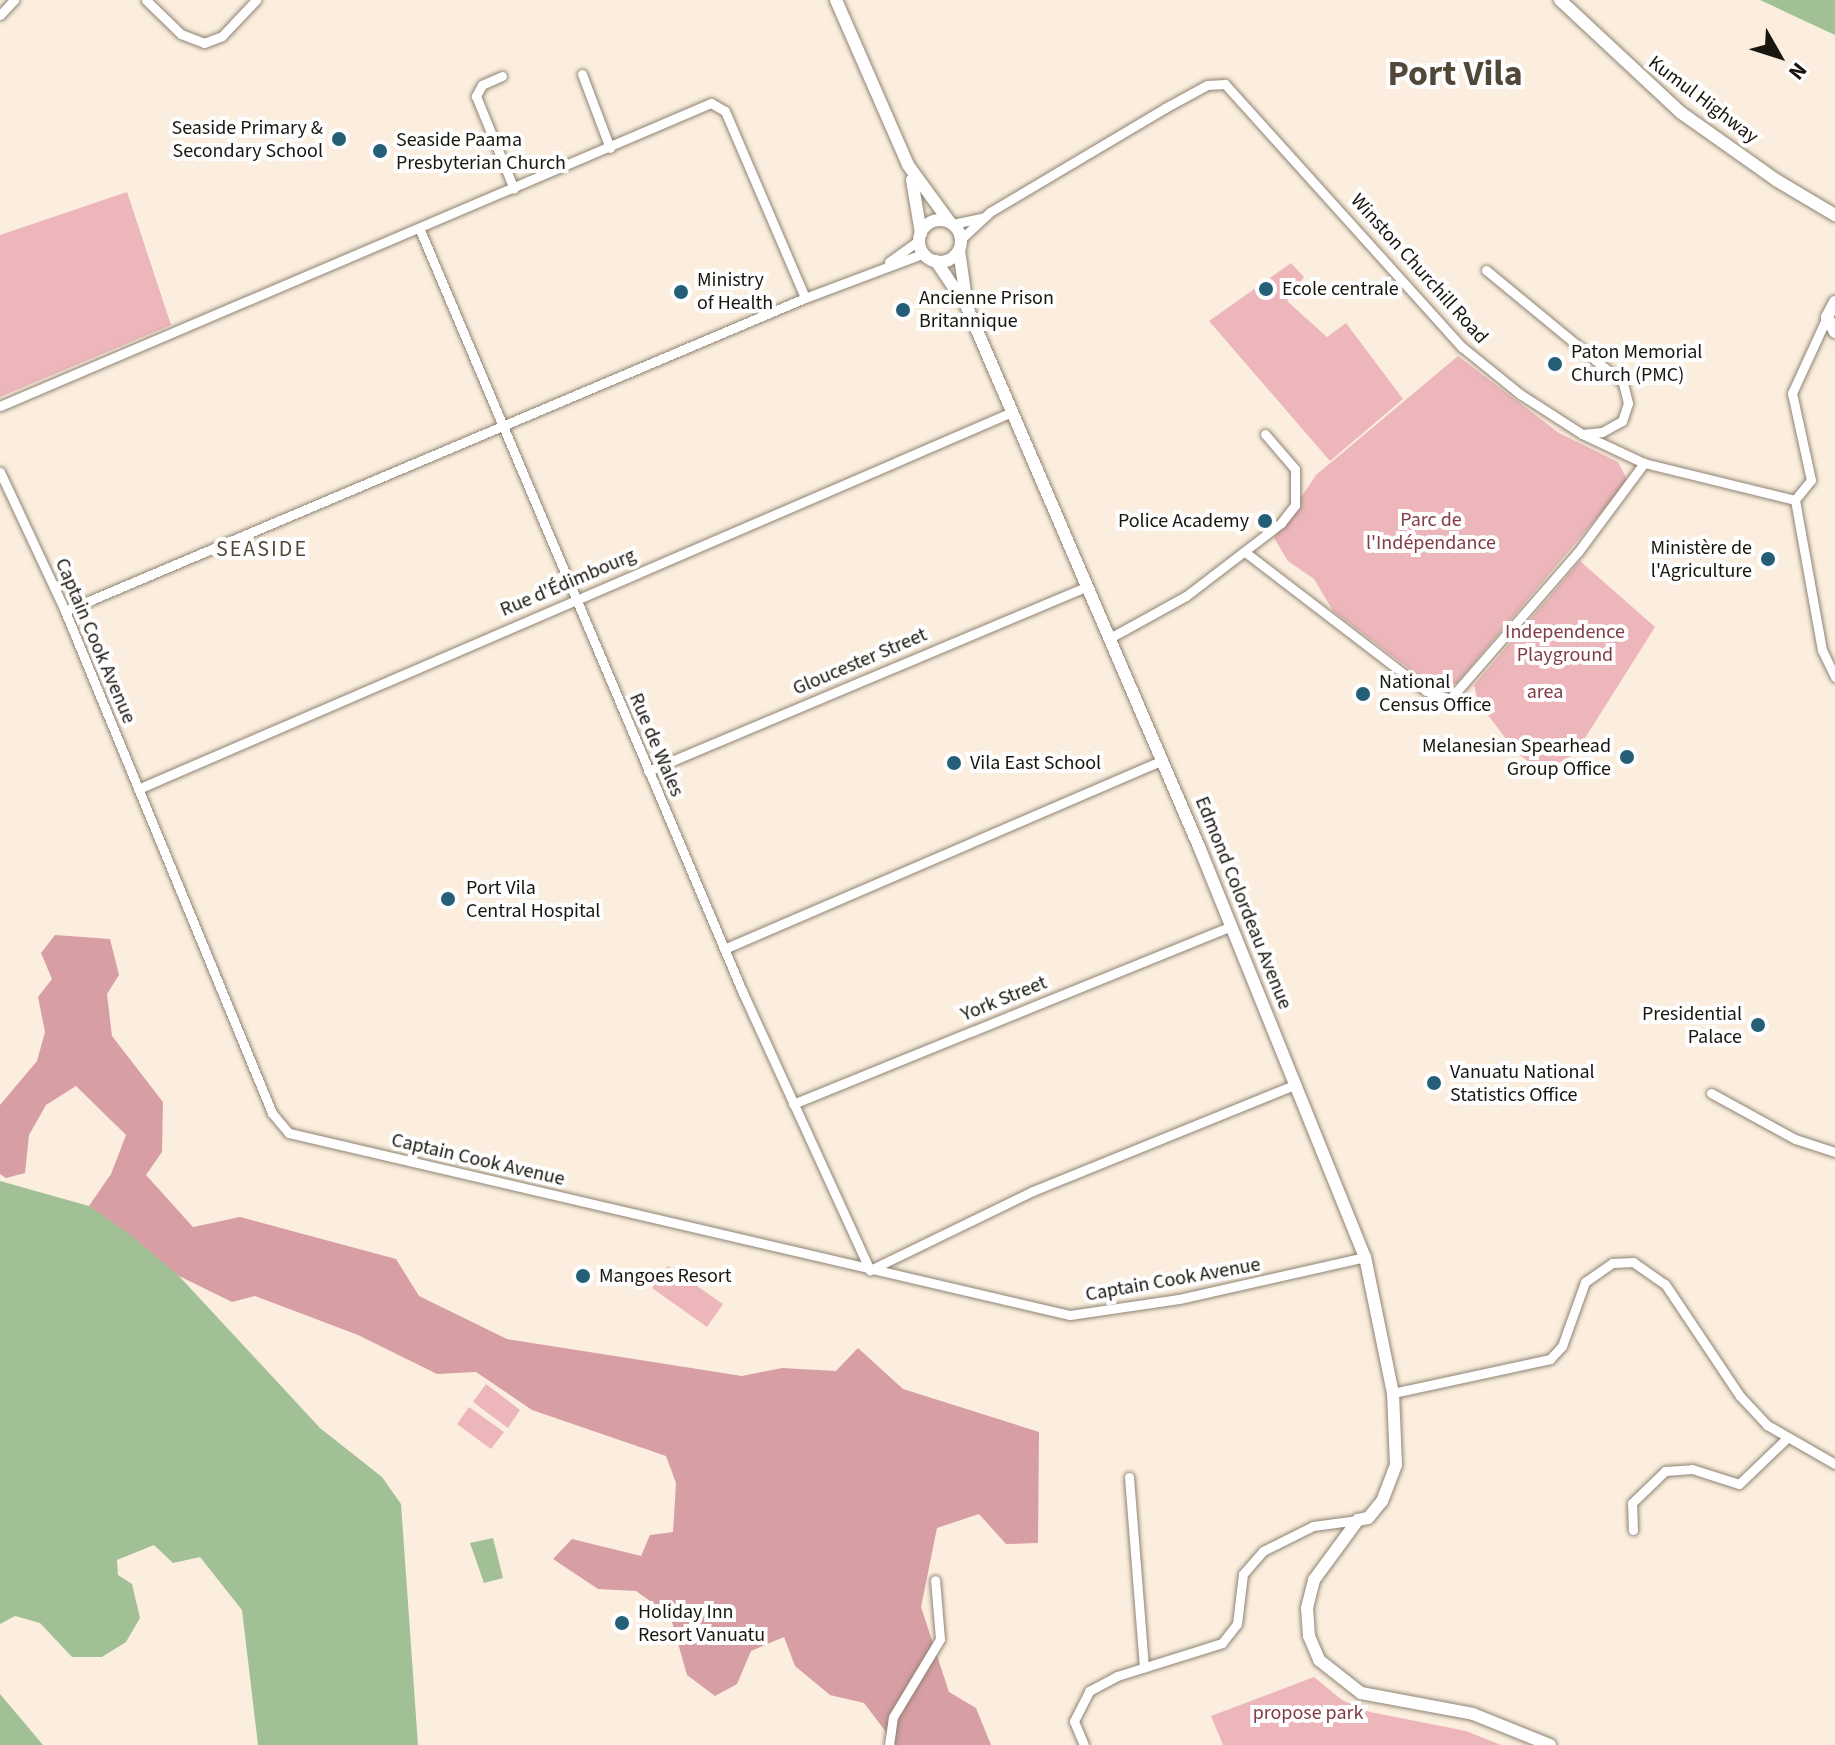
<!DOCTYPE html>
<html>
<head>
<meta charset="utf-8">
<style>
  body { margin:0 }
  #map { position:relative; width:1835px; height:1745px; overflow:hidden; background:#fbeede; font-family:"Source Sans 3",sans-serif }
  div>[style] { position:absolute }
  .green>* { inset:0; background:#edb6ba }
  .forest>* { inset:0; background:#d79ea3 }
  .water>* { inset:0; background:#a1c096 }
  .roads { filter:drop-shadow(0 0 2px #8e8374) drop-shadow(0 0 2px #8e8374) }
  .street>* { height:9px; margin:-4.5px; padding:0 4.5px; transform-origin:4.5px; border-radius:4.5px; background:#fff }
  .secondary>* { height:12px; margin:-6px; padding:0 6px; transform-origin:6px; border-radius:6px; background:#fff }
  .secondary>.ring { margin:-6px; padding:0; box-sizing:content-box; background:none; border:12px solid #fff; border-radius:50% }
  .dots>* { width:22px; height:22px; translate:-50% -50%; box-sizing:border-box; border:4px solid #fefefe; border-radius:50% }
  span { translate:-50% -50%; white-space:nowrap; text-align:center; line-height:1.15; -webkit-text-stroke:8px #fefefe; paint-order:stroke }
  .street-label { font-size:20px; color:#19150f }
  .poi-label { font-size:20px; color:#19150f }
  .right { translate:-100% -50%; text-align:right }
  .left { translate:0 -50%; text-align:left }
  .park-label { font-size:20px; color:#823b45 }
  .neighbourhood-label { font-size:22px; color:#52483a; letter-spacing:2px }
  .town-label { font-size:36px; color:#52483a; font-weight:700 }
  .north { position:absolute; left:1739px; top:16px; width:80px; height:80px; -webkit-text-stroke:6px #fefefe; paint-order:stroke; rotate:129deg; font-size:22px; font-weight:700; line-height:32px; text-align:center; color:#19150f }
  .north::after { content:''; display:block; margin:auto; width:28px; height:36px; background:#19150f; clip-path:polygon(50% 0,100% 100%,50% 72%,0 100%) }
</style>
</head>
<body>
<div id="map">
  <div class="green">
    <div style="clip-path:polygon(127px 192px,171px 325px,0 397px,0 235px)"></div>
    <div style="clip-path:polygon(1291px 263px,1304px 277px,1287px 301px,1327px 337px,1346px 323px,1403px 399px,1330px 461px,1209px 321px)"></div>
    <div style="clip-path:polygon(1458px 356px,1559px 433px,1618px 462px,1628px 481px,1456px 684px,1427px 682px,1333px 611px,1314px 579px,1288px 561px,1274px 538px,1316px 475px)"></div>
    <div style="clip-path:polygon(1580px 561px,1655px 627px,1575px 754px,1542px 772px,1516px 752px,1478px 702px,1474px 685px)"></div>
    <div style="clip-path:polygon(668px 1266px,723px 1304px,707px 1327px,652px 1288px)"></div>
    <div style="clip-path:polygon(486px 1384px,520px 1410px,508px 1428px,473px 1402px)"></div>
    <div style="clip-path:polygon(469px 1407px,504px 1432px,491px 1449px,457px 1424px)"></div>
    <div style="clip-path:polygon(1314px 1677px,1342px 1700px,1370px 1712px,1466px 1731px,1501px 1745px,1223px 1745px,1211px 1716px)"></div>
  </div>
  <div class="forest">
    <div style="clip-path:polygon(55px 935px,110px 939px,119px 975px,107px 994px,112px 1036px,163px 1102px,162px 1152px,146px 1175px,193px 1227px,240px 1217px,396px 1259px,419px 1296px,507px 1339px,742px 1376px,782px 1368px,836px 1371px,858px 1348px,903px 1389px,1039px 1432px,1038px 1543px,1006px 1544px,979px 1514px,937px 1528px,921px 1607px,949px 1692px,976px 1708px,991px 1745px,896px 1745px,864px 1703px,830px 1695px,795px 1666px,784px 1637px,751px 1651px,737px 1684px,715px 1696px,687px 1675px,670px 1615px,636px 1591px,598px 1589px,553px 1559px,572px 1539px,641px 1556px,650px 1535px,673px 1532px,676px 1483px,666px 1456px,532px 1410px,476px 1372px,437px 1374px,358px 1335px,255px 1296px,232px 1302px,179px 1276px,89px 1206px,111px 1174px,126px 1135px,76px 1086px,46px 1105px,29px 1135px,25px 1173px,6px 1178px,0 1174px,0 1105px,37px 1061px,45px 1032px,38px 997px,52px 979px,41px 953px)"></div>
  </div>
  <div class="water">
    <div style="clip-path:polygon(1760px 0,1835px 0,1835px 35px)"></div>
    <div style="clip-path:polygon(0 1181px,89px 1206px,132px 1236px,179px 1276px,320px 1428px,382px 1477px,401px 1504px,418px 1745px,258px 1745px,242px 1610px,200px 1557px,173px 1563px,154px 1545px,117px 1560px,118px 1575px,132px 1584px,140px 1618px,126px 1642px,102px 1657px,72px 1657px,40px 1623px,15px 1616px,0 1624px)"></div>
    <div style="clip-path:polygon(493px 1538px,503px 1578px,484px 1583px,470px 1543px)"></div>
    <div style="clip-path:polygon(0 1694px,43px 1745px,0 1745px)"></div>
  </div>
  <div class="roads">
    <div class="street">
      <div style="left:146px;top:0;width:49px;rotate:44.2deg"></div>
      <div style="left:181px;top:34px;width:25px;rotate:21deg"></div>
      <div style="left:204px;top:43px;width:19px;rotate:-21deg"></div>
      <div style="left:222px;top:36px;width:50px;rotate:-46.6deg"></div>
      <div style="left:0;top:15px;width:21px;rotate:-47deg"></div>
      <div style="left:582px;top:74px;width:79px;rotate:69.3deg"></div>
      <div style="left:502px;top:76px;width:22px;rotate:156deg"></div>
      <div style="left:482px;top:85px;width:13px;rotate:119deg"></div>
      <div style="left:476px;top:96px;width:100px;rotate:67.8deg"></div>
      <div style="left:953px;top:224px;width:30px;rotate:-12deg"></div>
      <div style="left:420px;top:230px;width:829px;rotate:67.06deg"></div>
      <div style="left:743px;top:993px;width:305px;rotate:65.4deg"></div>
      <div style="left:961px;top:239px;width:40px;rotate:-43deg"></div>
      <div style="left:990px;top:212px;width:204px;rotate:-30.7deg"></div>
      <div style="left:1165px;top:108px;width:48px;rotate:-28.7deg"></div>
      <div style="left:1207px;top:85px;width:18px;rotate:-3deg"></div>
      <div style="left:1225px;top:84px;width:354px;rotate:48deg"></div>
      <div style="left:1462px;top:347px;width:75px;rotate:39deg"></div>
      <div style="left:1520px;top:394px;width:74px;rotate:32.8deg"></div>
      <div style="left:1582px;top:434px;width:68px;rotate:25.1deg"></div>
      <div style="left:1644px;top:463px;width:155px;rotate:13.8deg"></div>
      <div style="left:889px;top:262px;width:36px;rotate:-36deg"></div>
      <div style="left:1486px;top:270px;width:178px;rotate:39.5deg"></div>
      <div style="left:1623px;top:383px;width:21px;rotate:76deg"></div>
      <div style="left:1628px;top:403px;width:19px;rotate:108deg"></div>
      <div style="left:1622px;top:421px;width:23px;rotate:151deg"></div>
      <div style="left:1602px;top:432px;width:20px;rotate:174deg"></div>
      <div style="left:1827px;top:317px;width:84px;rotate:114.7deg"></div>
      <div style="left:1792px;top:393px;width:89px;rotate:77.7deg"></div>
      <div style="left:1811px;top:480px;width:26px;rotate:129deg"></div>
      <div style="left:1795px;top:500px;width:152px;rotate:79.8deg"></div>
      <div style="left:1822px;top:650px;width:30px;rotate:64deg"></div>
      <div style="left:0;top:406px;width:773px;rotate:-23.08deg"></div>
      <div style="left:711px;top:103px;width:16px;rotate:30deg"></div>
      <div style="left:725px;top:111px;width:203px;rotate:66.8deg"></div>
      <div style="left:0;top:472px;width:153px;rotate:64.9deg"></div>
      <div style="left:65px;top:611px;width:543px;rotate:67.59deg"></div>
      <div style="left:272px;top:1113px;width:26px;rotate:50deg"></div>
      <div style="left:289px;top:1133px;width:802px;rotate:13.12deg"></div>
      <div style="left:1070px;top:1315px;width:110px;rotate:-8.4deg"></div>
      <div style="left:1179px;top:1299px;width:191px;rotate:-12.7deg"></div>
      <div style="left:1245px;top:552px;width:228px;rotate:37.5deg"></div>
      <div style="left:1426px;top:691px;width:25px;rotate:18deg"></div>
      <div style="left:1450px;top:699px;width:195px;rotate:-49deg"></div>
      <div style="left:1578px;top:552px;width:111px;rotate:-53.4deg"></div>
      <div style="left:65px;top:611px;width:803px;rotate:-22.93deg"></div>
      <div style="left:805px;top:298px;width:125px;rotate:-20.6deg"></div>
      <div style="left:1108px;top:639px;width:89px;rotate:-28.9deg"></div>
      <div style="left:1186px;top:596px;width:120px;rotate:-37.5deg"></div>
      <div style="left:1281px;top:523px;width:23px;rotate:-52deg"></div>
      <div style="left:1295px;top:505px;width:36px;rotate:-90deg"></div>
      <div style="left:1295px;top:469px;width:46px;rotate:-130.6deg"></div>
      <div style="left:648px;top:771px;width:475px;rotate:-22.8deg"></div>
      <div style="left:138px;top:789px;width:952px;rotate:-23.33deg"></div>
      <div style="left:724px;top:949px;width:477px;rotate:-23.3deg"></div>
      <div style="left:1711px;top:1093px;width:96px;rotate:28.7deg"></div>
      <div style="left:1795px;top:1139px;width:42px;rotate:18deg"></div>
      <div style="left:793px;top:1104px;width:471px;rotate:-22.1deg"></div>
      <div style="left:870px;top:1270px;width:181px;rotate:-25.9deg"></div>
      <div style="left:1033px;top:1191px;width:284px;rotate:-22.1deg"></div>
      <div style="left:1393px;top:1393px;width:161px;rotate:-12.2deg"></div>
      <div style="left:1550px;top:1359px;width:18px;rotate:-47deg"></div>
      <div style="left:1562px;top:1346px;width:68px;rotate:-70.2deg"></div>
      <div style="left:1585px;top:1282px;width:33px;rotate:-35deg"></div>
      <div style="left:1612px;top:1263px;width:21px;rotate:-3deg"></div>
      <div style="left:1633px;top:1262px;width:39px;rotate:35deg"></div>
      <div style="left:1665px;top:1284px;width:135px;rotate:56.2deg"></div>
      <div style="left:1740px;top:1396px;width:40px;rotate:47deg"></div>
      <div style="left:1767px;top:1425px;width:78px;rotate:29.8deg"></div>
      <div style="left:1129px;top:1477px;width:191px;rotate:85.5deg"></div>
      <div style="left:1633px;top:1530px;width:27px;rotate:-92deg"></div>
      <div style="left:1632px;top:1503px;width:46px;rotate:-44.1deg"></div>
      <div style="left:1665px;top:1471px;width:27px;rotate:-4deg"></div>
      <div style="left:1692px;top:1469px;width:49px;rotate:17.7deg"></div>
      <div style="left:1739px;top:1484px;width:66px;rotate:-43.8deg"></div>
      <div style="left:889px;top:1745px;width:28px;rotate:-82deg"></div>
      <div style="left:893px;top:1717px;width:91px;rotate:-58.9deg"></div>
      <div style="left:940px;top:1639px;width:59px;rotate:-94.8deg"></div>
      <div style="left:1084px;top:1745px;width:26px;rotate:-113deg"></div>
      <div style="left:1074px;top:1721px;width:34px;rotate:-63deg"></div>
      <div style="left:1089px;top:1691px;width:32px;rotate:-28deg"></div>
      <div style="left:1117px;top:1676px;width:110px;rotate:-17.4deg"></div>
      <div style="left:1222px;top:1643px;width:24px;rotate:-52deg"></div>
      <div style="left:1237px;top:1624px;width:50px;rotate:-83.2deg"></div>
      <div style="left:1243px;top:1574px;width:30px;rotate:-49deg"></div>
      <div style="left:1263px;top:1551px;width:56px;rotate:-26.6deg"></div>
      <div style="left:1313px;top:1526px;width:45px;rotate:-7.6deg"></div>
    </div>
    <div class="secondary">
      <div style="left:836px;top:0;width:180px;rotate:66.4deg"></div>
      <div style="left:908px;top:165px;width:69px;rotate:53.8deg"></div>
      <div style="left:1560px;top:0;width:164px;rotate:43deg"></div>
      <div style="left:1680px;top:112px;width:118px;rotate:35.3deg"></div>
      <div style="left:1776px;top:180px;width:69px;rotate:30.7deg"></div>
      <div style="left:912px;top:180px;width:54px;rotate:80.4deg"></div>
      <div class="ring" style="left:919px;top:220px;width:30px;height:30px"></div>
      <div style="left:959px;top:250px;width:58px;rotate:82deg"></div>
      <div style="left:967px;top:307px;width:590px;rotate:66.74deg"></div>
      <div style="left:1200px;top:849px;width:440px;rotate:68deg"></div>
      <div style="left:1365px;top:1257px;width:139px;rotate:78.4deg"></div>
      <div style="left:1393px;top:1393px;width:72px;rotate:87.6deg"></div>
      <div style="left:1396px;top:1465px;width:39px;rotate:111deg"></div>
      <div style="left:1382px;top:1501px;width:22px;rotate:129deg"></div>
      <div style="left:1368px;top:1518px;width:10px;rotate:169deg"></div>
      <div style="left:1358px;top:1520px;width:74px;rotate:126.3deg"></div>
      <div style="left:1314px;top:1580px;width:29px;rotate:104deg"></div>
      <div style="left:1307px;top:1608px;width:28px;rotate:86deg"></div>
      <div style="left:1309px;top:1636px;width:26px;rotate:67deg"></div>
      <div style="left:1319px;top:1660px;width:53px;rotate:38.2deg"></div>
      <div style="left:1361px;top:1693px;width:114px;rotate:10.6deg"></div>
      <div style="left:1473px;top:1714px;width:83px;rotate:21.9deg"></div>
      <div style="left:936px;top:261px;width:48px;rotate:56deg"></div>
      <div style="left:1835px;top:302px;width:17px;rotate:118deg"></div>
      <div style="left:1827px;top:317px;width:17px;rotate:62deg"></div>
    </div>
  </div>
  <div class="dots">
    <div style="left:339px;top:139px;background:#245e77"></div>
    <div style="left:380px;top:151px;background:#245e77"></div>
    <div style="left:1266px;top:289px;background:#245e77"></div>
    <div style="left:681px;top:292px;background:#245e77"></div>
    <div style="left:903px;top:310px;background:#245e77"></div>
    <div style="left:1555px;top:364px;background:#245e77"></div>
    <div style="left:1265px;top:521px;background:#245e77"></div>
    <div style="left:1768px;top:559px;background:#245e77"></div>
    <div style="left:1363px;top:694px;background:#245e77"></div>
    <div style="left:1627px;top:757px;background:#245e77"></div>
    <div style="left:954px;top:763px;background:#245e77"></div>
    <div style="left:448px;top:899px;background:#245e77"></div>
    <div style="left:1758px;top:1025px;background:#245e77"></div>
    <div style="left:1434px;top:1083px;background:#245e77"></div>
    <div style="left:583px;top:1276px;background:#245e77"></div>
    <div style="left:622px;top:1623px;background:#245e77"></div>
  </div>
  <div class="street-label">
    <span style="left:1703px;top:100px;rotate:37deg">Kumul Highway</span>
    <span style="left:1419px;top:269px;rotate:48deg">Winston Churchill Road</span>
    <span style="left:568px;top:583px;rotate:-23deg">Rue d'Édimbourg</span>
    <span style="left:95px;top:641px;rotate:67deg">Captain Cook Avenue</span>
    <span style="left:860px;top:662px;rotate:-23deg">Gloucester Street</span>
    <span style="left:656px;top:745px;rotate:67deg">Rue de Wales</span>
    <span style="left:1243px;top:903px;rotate:68deg">Edmond Colordeau Avenue</span>
    <span style="left:1004px;top:999px;rotate:-22deg">York Street</span>
    <span style="left:478px;top:1160px;rotate:13deg">Captain Cook Avenue</span>
    <span style="left:1173px;top:1280px;rotate:-10deg">Captain Cook Avenue</span>
  </div>
  <div class="poi-label">
    <span class="right" style="left:323px;top:140px">Seaside Primary &amp;<br>Secondary School</span>
    <span class="left" style="left:396px;top:152px">Seaside Paama<br>Presbyterian Church</span>
    <span class="left" style="left:697px;top:292px">Ministry<br>of Health</span>
    <span class="left" style="left:1282px;top:289px">Ecole centrale</span>
    <span class="left" style="left:919px;top:310px">Ancienne Prison<br>Britannique</span>
    <span class="left" style="left:1571px;top:364px">Paton Memorial<br>Church (PMC)</span>
    <span class="right" style="left:1249px;top:521px">Police Academy</span>
    <span class="right" style="left:1752px;top:560px">Ministère de<br>l'Agriculture</span>
    <span class="left" style="left:1379px;top:694px">National<br>Census Office</span>
    <span class="right" style="left:1611px;top:758px">Melanesian Spearhead<br>Group Office</span>
    <span class="left" style="left:970px;top:763px">Vila East School</span>
    <span class="left" style="left:466px;top:900px">Port Vila<br>Central Hospital</span>
    <span class="right" style="left:1742px;top:1026px">Presidential<br>Palace</span>
    <span class="left" style="left:1450px;top:1084px">Vanuatu National<br>Statistics Office</span>
    <span class="left" style="left:599px;top:1276px">Mangoes Resort</span>
    <span class="left" style="left:638px;top:1624px">Holiday Inn<br>Resort Vanuatu</span>
  </div>
  <div class="park-label">
    <span style="left:1431px;top:532px">Parc de<br>l'Indépendance</span>
    <span style="left:1565px;top:644px">Independence<br>Playground</span>
    <span style="left:1545px;top:692px">area</span>
    <span style="left:1308px;top:1713px">propose park</span>
  </div>
  <div class="neighbourhood-label">
    <span style="left:262px;top:550px">SEASIDE</span>
  </div>
  <div class="town-label">
    <span style="left:1455px;top:74px">Port Vila</span>
  </div>
  <div class="north">N</div>
</div>
</body>
</html>
